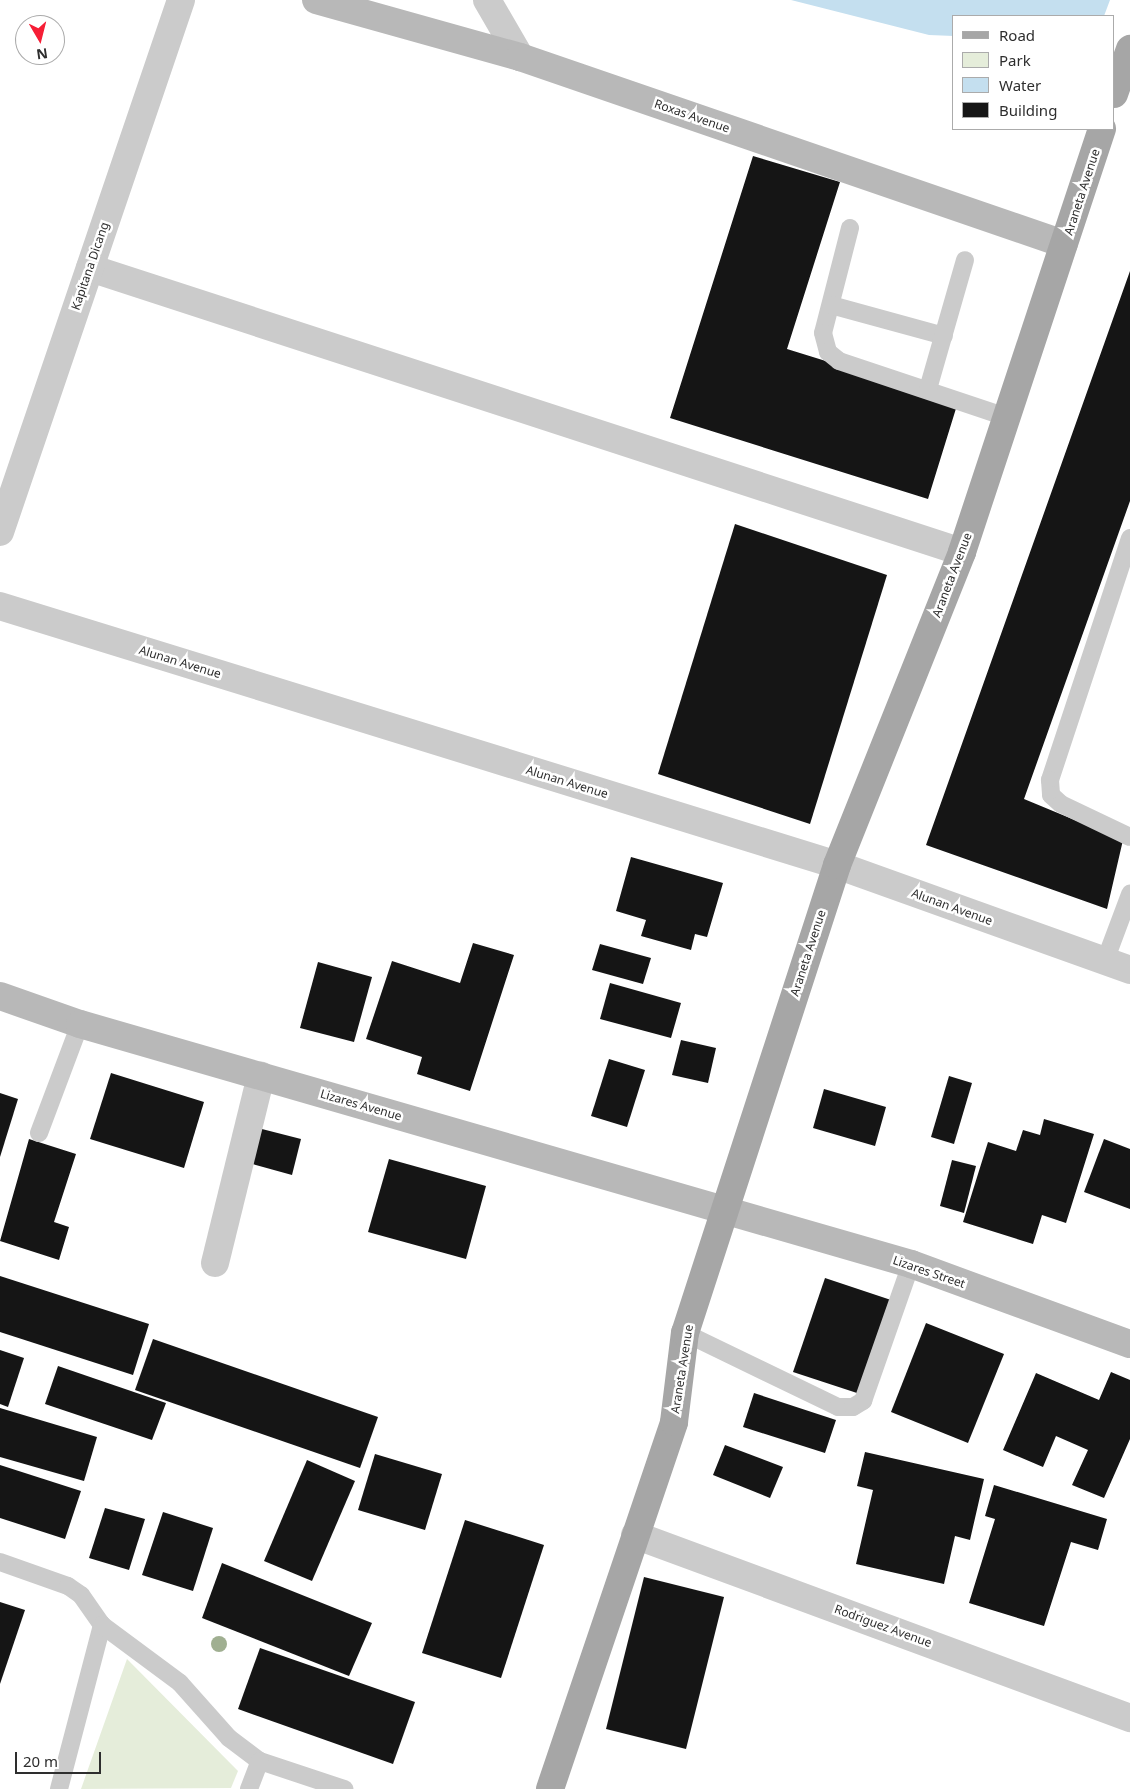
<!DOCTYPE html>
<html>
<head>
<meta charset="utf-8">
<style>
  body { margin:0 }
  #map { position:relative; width:1130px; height:1789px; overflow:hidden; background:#fff; font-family:"Noto Sans",sans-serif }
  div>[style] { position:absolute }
  .green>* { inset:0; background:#e5edda }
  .water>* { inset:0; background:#c4dfef }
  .pier>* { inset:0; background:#fff }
  .building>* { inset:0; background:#151515 }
  .lane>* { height:18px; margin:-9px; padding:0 9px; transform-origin:9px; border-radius:9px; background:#cbcbcb }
  .street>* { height:28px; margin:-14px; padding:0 14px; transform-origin:14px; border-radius:14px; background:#cbcbcb }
  .secondary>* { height:28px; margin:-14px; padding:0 14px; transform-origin:14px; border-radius:14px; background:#b8b8b8 }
  .primary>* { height:28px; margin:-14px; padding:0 14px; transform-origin:14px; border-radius:14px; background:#a6a6a6 }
  .trees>* { width:16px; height:16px; margin:-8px; border-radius:50%; background:#a0af91 }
  span { translate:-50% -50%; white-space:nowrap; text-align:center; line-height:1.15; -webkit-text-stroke:5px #fff; paint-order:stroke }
  .street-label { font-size:12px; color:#2e2e2e }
  .legend { position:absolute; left:952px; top:15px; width:162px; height:115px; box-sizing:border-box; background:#fff; border:1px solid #ababab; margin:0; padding:6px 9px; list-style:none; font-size:15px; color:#2e2e2e }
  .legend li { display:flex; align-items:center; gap:10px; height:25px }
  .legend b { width:25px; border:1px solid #ababab }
  .north { position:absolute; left:15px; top:15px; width:50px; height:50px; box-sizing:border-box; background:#fff; border:1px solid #ababab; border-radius:50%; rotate:172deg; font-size:14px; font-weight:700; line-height:20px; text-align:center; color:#2e2e2e }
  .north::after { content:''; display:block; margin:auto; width:18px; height:22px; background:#f61e36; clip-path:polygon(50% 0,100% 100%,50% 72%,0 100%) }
  .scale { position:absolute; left:15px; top:1752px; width:86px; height:22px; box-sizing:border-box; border:2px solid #2e2e2e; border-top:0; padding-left:6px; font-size:15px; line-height:18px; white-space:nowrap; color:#2e2e2e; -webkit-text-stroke:4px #fff; paint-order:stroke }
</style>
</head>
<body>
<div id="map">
  <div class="green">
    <div style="clip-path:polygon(127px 1659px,238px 1771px,231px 1788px,81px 1789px)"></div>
  </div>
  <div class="water">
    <div style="clip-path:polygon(791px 0,1130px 0,1114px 16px,954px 16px,954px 36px,929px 35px)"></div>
  </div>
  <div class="pier">
    <div style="clip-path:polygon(1110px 0,1130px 0,1130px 78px,1114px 72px,1114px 16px,1104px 16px)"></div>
  </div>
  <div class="building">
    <div style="clip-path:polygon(753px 156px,840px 182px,787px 349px,958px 402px,928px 499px,670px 418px)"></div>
    <div style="clip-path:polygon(1130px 271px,1130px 501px,1024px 799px,1123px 840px,1107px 909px,926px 845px)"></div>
    <div style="clip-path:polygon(735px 524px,887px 575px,810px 824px,658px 774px)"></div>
    <div style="clip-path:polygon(631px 857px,723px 883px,707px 937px,695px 934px,691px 950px,641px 936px,646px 920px,616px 911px)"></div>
    <div style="clip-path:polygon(473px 943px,514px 955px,470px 1091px,417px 1074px,422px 1057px,366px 1039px,392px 961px,460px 983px)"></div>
    <div style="clip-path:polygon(600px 944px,651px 958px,643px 984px,592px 970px)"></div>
    <div style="clip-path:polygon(318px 962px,372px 977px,354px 1042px,300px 1028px)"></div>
    <div style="clip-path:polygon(610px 983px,681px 1003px,671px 1038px,600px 1019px)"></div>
    <div style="clip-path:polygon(681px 1040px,716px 1048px,708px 1083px,672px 1075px)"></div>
    <div style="clip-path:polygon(609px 1059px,645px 1070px,627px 1127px,591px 1116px)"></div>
    <div style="clip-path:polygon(111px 1073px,204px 1102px,184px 1168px,90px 1139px)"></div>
    <div style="clip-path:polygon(949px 1076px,972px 1083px,954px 1144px,931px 1137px)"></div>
    <div style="clip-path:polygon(824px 1089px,886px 1107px,875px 1146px,813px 1128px)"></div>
    <div style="clip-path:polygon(0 1093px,18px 1099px,0 1157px)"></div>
    <div style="clip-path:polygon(1044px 1119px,1094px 1134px,1066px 1223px,1042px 1215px,1033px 1244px,963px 1222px,988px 1142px,1016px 1151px,1023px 1130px,1040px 1135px)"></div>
    <div style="clip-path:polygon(258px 1128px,301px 1139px,292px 1175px,249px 1163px)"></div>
    <div style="clip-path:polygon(29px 1139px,76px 1154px,54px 1222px,69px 1227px,59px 1260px,0 1241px)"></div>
    <div style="clip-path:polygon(1104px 1139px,1130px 1149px,1130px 1209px,1084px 1192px)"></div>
    <div style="clip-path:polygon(389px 1159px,486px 1186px,466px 1259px,368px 1232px)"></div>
    <div style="clip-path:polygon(952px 1160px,976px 1166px,964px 1213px,940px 1206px)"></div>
    <div style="clip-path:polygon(0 1276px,149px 1324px,133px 1375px,0 1332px)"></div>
    <div style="clip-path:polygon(825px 1278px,891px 1300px,860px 1394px,793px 1372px)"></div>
    <div style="clip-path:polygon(926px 1323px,1004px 1354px,968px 1443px,891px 1412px)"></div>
    <div style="clip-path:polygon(153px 1339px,378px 1417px,360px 1468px,135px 1390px)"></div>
    <div style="clip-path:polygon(0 1350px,24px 1358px,8px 1407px,0 1404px)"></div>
    <div style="clip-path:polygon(58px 1366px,166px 1403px,152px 1440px,45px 1404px)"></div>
    <div style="clip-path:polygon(1111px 1372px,1130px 1380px,1130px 1439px,1104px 1498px,1072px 1485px,1088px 1450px,1056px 1436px,1043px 1467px,1003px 1450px,1036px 1373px,1099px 1400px)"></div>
    <div style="clip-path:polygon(754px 1393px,836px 1420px,825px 1453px,743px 1427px)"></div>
    <div style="clip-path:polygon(0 1408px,97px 1437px,84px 1481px,0 1457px)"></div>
    <div style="clip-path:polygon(725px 1445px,783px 1467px,770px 1498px,713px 1475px)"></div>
    <div style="clip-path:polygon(865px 1452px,984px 1479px,970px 1540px,955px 1536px,944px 1584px,856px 1564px,873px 1490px,857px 1486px)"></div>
    <div style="clip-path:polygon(375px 1454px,442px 1474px,425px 1530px,358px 1510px)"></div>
    <div style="clip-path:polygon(307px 1460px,355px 1481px,312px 1581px,264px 1561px)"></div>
    <div style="clip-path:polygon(0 1465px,81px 1491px,65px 1539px,0 1518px)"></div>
    <div style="clip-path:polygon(994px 1485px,1107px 1519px,1098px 1550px,1071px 1542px,1044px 1626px,969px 1603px,995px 1519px,985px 1516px)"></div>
    <div style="clip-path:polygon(105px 1508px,145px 1519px,129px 1570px,89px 1558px)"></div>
    <div style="clip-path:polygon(163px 1512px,213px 1528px,193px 1591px,142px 1575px)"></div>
    <div style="clip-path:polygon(465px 1520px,544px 1545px,501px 1678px,422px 1653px)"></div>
    <div style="clip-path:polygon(222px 1563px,372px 1623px,349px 1676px,202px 1618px)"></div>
    <div style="clip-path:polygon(644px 1577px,724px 1597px,686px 1749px,606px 1729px)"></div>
    <div style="clip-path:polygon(0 1602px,25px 1610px,0 1684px)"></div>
    <div style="clip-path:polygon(260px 1648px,415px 1702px,393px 1764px,238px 1709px)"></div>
  </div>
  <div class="lane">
    <div style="left:850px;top:228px;width:108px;rotate:104.4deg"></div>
    <div style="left:823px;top:333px;width:20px;rotate:75deg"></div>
    <div style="left:828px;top:352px;width:14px;rotate:39deg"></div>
    <div style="left:839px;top:361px;width:176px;rotate:18.5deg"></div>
    <div style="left:831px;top:305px;width:117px;rotate:15.3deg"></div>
    <div style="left:928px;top:389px;width:134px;rotate:-74deg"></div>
    <div style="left:1130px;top:538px;width:255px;rotate:108.3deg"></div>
    <div style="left:1050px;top:780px;width:15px;rotate:86deg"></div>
    <div style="left:1051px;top:795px;width:13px;rotate:42deg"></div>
    <div style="left:1061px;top:804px;width:76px;rotate:25.6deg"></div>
    <div style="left:1105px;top:961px;width:72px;rotate:-69.5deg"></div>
    <div style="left:39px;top:1133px;width:116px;rotate:-69.4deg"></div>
    <div style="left:685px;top:1333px;width:170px;rotate:25.8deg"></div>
    <div style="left:838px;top:1407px;width:15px"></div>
    <div style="left:853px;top:1407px;width:12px;rotate:-31deg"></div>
    <div style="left:863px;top:1401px;width:145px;rotate:-70.7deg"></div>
    <div style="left:0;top:1562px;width:72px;rotate:19.4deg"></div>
    <div style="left:68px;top:1586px;width:16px;rotate:35deg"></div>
    <div style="left:81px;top:1595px;width:37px;rotate:55deg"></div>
    <div style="left:59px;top:1789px;width:170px;rotate:-75.3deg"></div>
    <div style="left:102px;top:1625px;width:97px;rotate:36.6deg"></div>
    <div style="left:180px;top:1683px;width:74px;rotate:48.3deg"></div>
    <div style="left:229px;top:1738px;width:39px;rotate:37deg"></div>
    <div style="left:260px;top:1761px;width:89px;rotate:18.4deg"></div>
    <div style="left:249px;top:1789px;width:30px;rotate:-69deg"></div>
  </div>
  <div class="street">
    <div style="left:487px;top:0;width:66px;rotate:59.9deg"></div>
    <div style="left:90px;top:268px;width:917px;rotate:18.04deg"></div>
    <div style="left:0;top:532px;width:562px;rotate:-71.21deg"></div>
    <div style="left:0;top:606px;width:876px;rotate:17.19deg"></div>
    <div style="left:837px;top:865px;width:311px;rotate:19.7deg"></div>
    <div style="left:215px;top:1263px;width:193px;rotate:-76.2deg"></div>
    <div style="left:635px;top:1535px;width:528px;rotate:20.29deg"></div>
  </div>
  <div class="secondary">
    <div style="left:316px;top:0;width:212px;rotate:15.6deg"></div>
    <div style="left:520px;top:57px;width:575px;rotate:18.97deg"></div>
    <div style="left:0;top:996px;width:85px;rotate:19.3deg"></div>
    <div style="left:80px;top:1024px;width:865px;rotate:16.11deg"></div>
    <div style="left:911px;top:1264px;width:233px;rotate:20.1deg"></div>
  </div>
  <div class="primary">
    <div style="left:1114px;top:94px;width:48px;rotate:-70.4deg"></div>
    <div style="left:550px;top:1789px;width:387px;rotate:-71.3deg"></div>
    <div style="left:674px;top:1422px;width:90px;rotate:-83deg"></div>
    <div style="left:685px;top:1333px;width:492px;rotate:-72deg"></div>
    <div style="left:837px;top:865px;width:337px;rotate:-68.2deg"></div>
    <div style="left:962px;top:552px;width:446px;rotate:-71.7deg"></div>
  </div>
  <div class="trees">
    <div style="left:219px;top:1644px"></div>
  </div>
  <div class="street-label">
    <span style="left:692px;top:116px;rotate:19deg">Roxas Avenue</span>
    <span style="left:1082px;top:192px;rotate:-72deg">Araneta Avenue</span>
    <span style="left:90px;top:266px;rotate:-71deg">Kapitana Dicang</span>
    <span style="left:952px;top:575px;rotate:-69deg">Araneta Avenue</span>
    <span style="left:180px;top:662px;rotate:17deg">Alunan Avenue</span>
    <span style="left:567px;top:782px;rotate:17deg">Alunan Avenue</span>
    <span style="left:952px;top:907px;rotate:20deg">Alunan Avenue</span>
    <span style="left:808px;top:953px;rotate:-72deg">Araneta Avenue</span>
    <span style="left:361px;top:1105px;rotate:16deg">Lizares Avenue</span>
    <span style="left:929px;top:1272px;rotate:19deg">Lizares Street</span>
    <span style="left:682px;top:1369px;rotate:-81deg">Araneta Avenue</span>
    <span style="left:883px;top:1626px;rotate:20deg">Rodriguez Avenue</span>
  </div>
  <ul class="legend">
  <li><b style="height:6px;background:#a6a6a6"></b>Road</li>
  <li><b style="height:14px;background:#e5edda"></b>Park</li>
  <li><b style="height:14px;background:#c4dfef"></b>Water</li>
  <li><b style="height:14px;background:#151515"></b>Building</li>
  </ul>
  <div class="north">N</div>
  <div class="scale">20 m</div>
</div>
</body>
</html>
